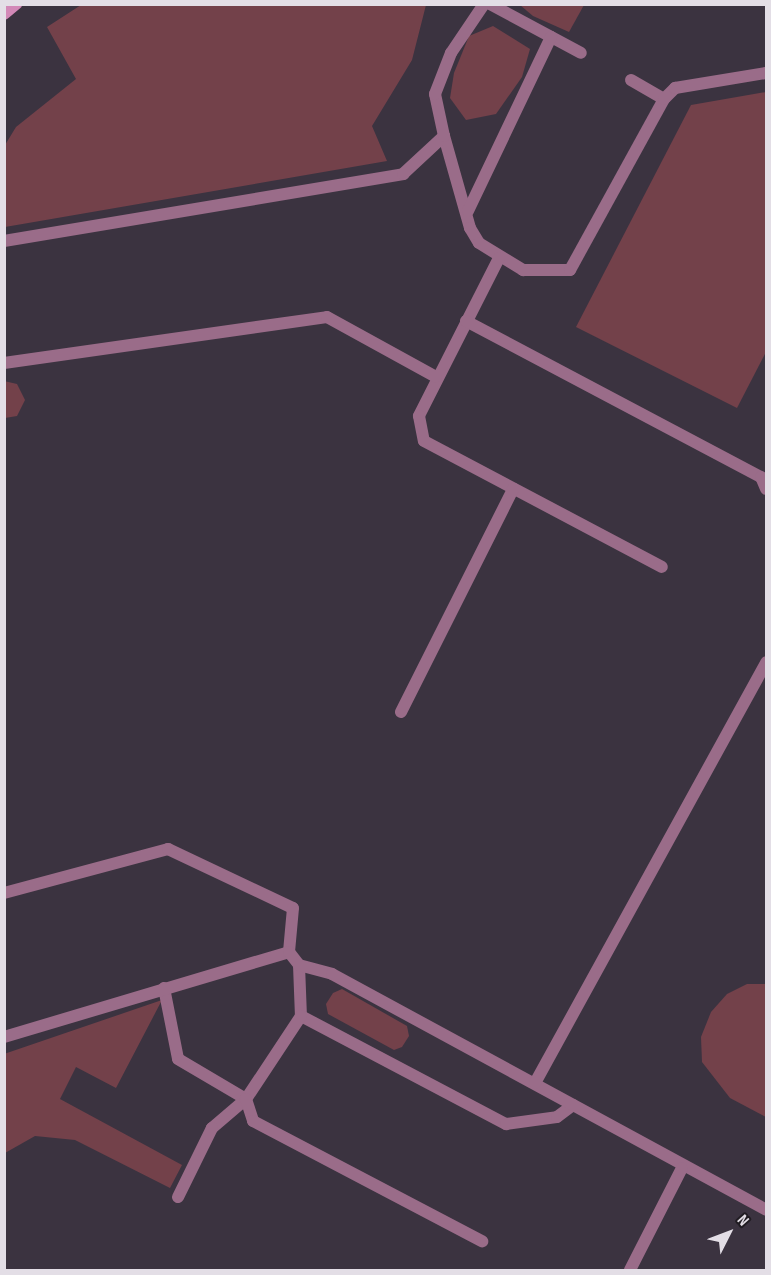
<!DOCTYPE html>
<html>
<head>
<meta charset="utf-8">
<style>
  body { margin:0 }
  #map { position:relative; width:771px; height:1275px; overflow:hidden; background:#3b3340; font-family:"Sofia Sans Condensed",sans-serif }
  div>[style] { position:absolute }
  .green>* { inset:0; background:#73414a }
  .lane>* { height:12px; margin:-6px; padding:0 6px; transform-origin:6px; border-radius:6px; background:#9a6c89 }
  .secondary>* { height:12px; margin:-6px; padding:0 6px; transform-origin:6px; border-radius:6px; background:#d288b7 }
  span { translate:-50% -50%; white-space:nowrap; text-align:center; line-height:1.15; -webkit-text-stroke:5px #201c22; paint-order:stroke }
  .frame { position:absolute; inset:0; border:6px solid #e3dee6; pointer-events:none }
  .north { position:absolute; left:699px; top:1203px; width:60px; height:60px; -webkit-text-stroke:4px #201c22; paint-order:stroke; rotate:48deg; font-size:16px; font-weight:700; line-height:24px; text-align:center; color:#e3dee6 }
  .north::after { content:''; display:block; margin:auto; width:21px; height:27px; background:#e3dee6; clip-path:polygon(50% 0,100% 100%,50% 72%,0 100%) }
</style>
</head>
<body>
<div id="map">
  <div class="green">
    <div style="clip-path:polygon(81px 5px,81px 4px,426px 5px,412px 60px,372px 126px,387px 161px,5px 227px,5px 145px,16px 127px,76px 79px,47px 27px)"></div>
    <div style="clip-path:polygon(520px 5px,584px 5px,569px 32px,533px 16px)"></div>
    <div style="clip-path:polygon(493px 26px,530px 49px,522px 77px,496px 114px,466px 120px,450px 98px,454px 73px,469px 36px)"></div>
    <div style="clip-path:polygon(766px 92px,766px 352px,737px 408px,576px 327px,691px 105px)"></div>
    <div style="clip-path:polygon(4px 381px,17px 384px,25px 400px,17px 416px,5px 418px)"></div>
    <div style="clip-path:polygon(747px 984px,766px 984px,766px 1117px,730px 1098px,702px 1062px,701px 1037px,711px 1012px,727px 994px)"></div>
    <div style="clip-path:polygon(342px 989px,407px 1026px,409px 1036px,402px 1047px,394px 1050px,328px 1014px,326px 1004px,333px 993px)"></div>
    <div style="clip-path:polygon(162px 1000px,116px 1088px,76px 1067px,60px 1099px,182px 1165px,170px 1188px,75px 1140px,35px 1136px,5px 1153px,4px 1054px)"></div>
  </div>
  <div class="lane">
    <div style="left:490px;top:4px;width:103px;rotate:28.3deg"></div>
    <div style="left:631px;top:80px;width:38px;rotate:30deg"></div>
    <div style="left:444px;top:136px;width:96px;rotate:74.2deg"></div>
    <div style="left:470px;top:228px;width:17px;rotate:59deg"></div>
    <div style="left:479px;top:243px;width:52px;rotate:31.5deg"></div>
    <div style="left:523px;top:270px;width:47px"></div>
    <div style="left:570px;top:270px;width:195px;rotate:-61.2deg"></div>
    <div style="left:664px;top:99px;width:16px;rotate:-45deg"></div>
    <div style="left:675px;top:88px;width:92px;rotate:-9.4deg"></div>
    <div style="left:468px;top:211px;width:193px;rotate:-64.5deg"></div>
    <div style="left:4px;top:241px;width:405px;rotate:-9.5deg"></div>
    <div style="left:403px;top:174px;width:56px;rotate:-42.8deg"></div>
    <div style="left:444px;top:136px;width:43px;rotate:-102.1deg"></div>
    <div style="left:435px;top:94px;width:44px;rotate:-68.7deg"></div>
    <div style="left:451px;top:53px;width:59px;rotate:-56deg"></div>
    <div style="left:499px;top:258px;width:177px;rotate:116.9deg"></div>
    <div style="left:419px;top:416px;width:25px;rotate:79deg"></div>
    <div style="left:424px;top:441px;width:269px;rotate:27.9deg"></div>
    <div style="left:466px;top:321px;width:334px;rotate:27.9deg"></div>
    <div style="left:761px;top:477px;width:13px;rotate:67deg"></div>
    <div style="left:4px;top:363px;width:326px;rotate:-8.1deg"></div>
    <div style="left:327px;top:317px;width:124px;rotate:28.8deg"></div>
    <div style="left:401px;top:712px;width:250px;rotate:-63.3deg"></div>
    <div style="left:4px;top:893px;width:170px;rotate:-15deg"></div>
    <div style="left:168px;top:849px;width:138px;rotate:25.3deg"></div>
    <div style="left:293px;top:908px;width:44px;rotate:95.2deg"></div>
    <div style="left:299px;top:965px;width:51px;rotate:87.8deg"></div>
    <div style="left:301px;top:1016px;width:232px;rotate:27.8deg"></div>
    <div style="left:506px;top:1124px;width:51px;rotate:-7.8deg"></div>
    <div style="left:557px;top:1117px;width:20px;rotate:-37deg"></div>
    <div style="left:164px;top:988px;width:72px;rotate:78.8deg"></div>
    <div style="left:178px;top:1059px;width:79px;rotate:30.5deg"></div>
    <div style="left:246px;top:1099px;width:45px;rotate:139.5deg"></div>
    <div style="left:212px;top:1128px;width:77px;rotate:116.2deg"></div>
    <div style="left:301px;top:1016px;width:100px;rotate:123.5deg"></div>
    <div style="left:246px;top:1099px;width:23px;rotate:72deg"></div>
    <div style="left:253px;top:1121px;width:259px;rotate:27.7deg"></div>
    <div style="left:4px;top:1037px;width:297px;rotate:-16.6deg"></div>
    <div style="left:289px;top:952px;width:16px;rotate:52deg"></div>
    <div style="left:299px;top:965px;width:34px;rotate:15deg"></div>
    <div style="left:332px;top:974px;width:494px;rotate:28.5deg"></div>
    <div style="left:535px;top:1083px;width:480px;rotate:-61.2deg"></div>
    <div style="left:630px;top:1270px;width:114px;rotate:-63deg"></div>
  </div>
  <div class="secondary">
    <div style="left:4px;top:14px;width:16px;rotate:-40deg"></div>
  </div>
  <div class="frame"></div>
  <div class="north">N</div>
</div>
</body>
</html>
